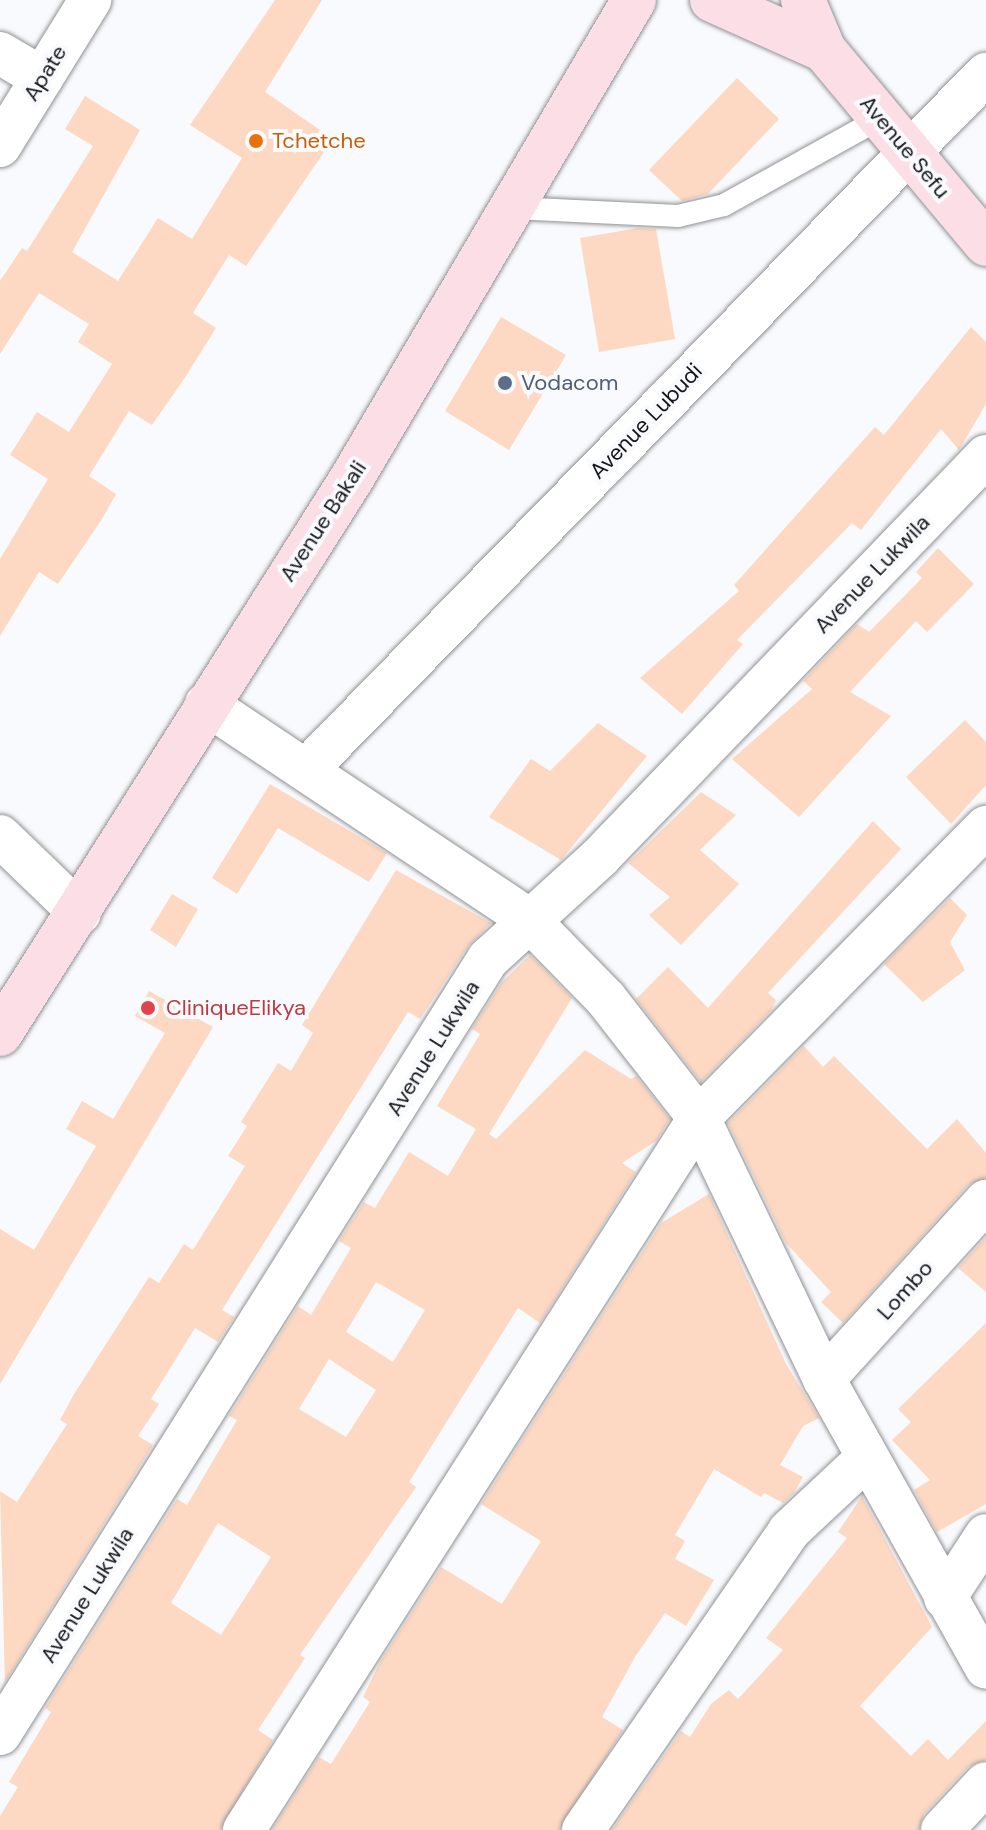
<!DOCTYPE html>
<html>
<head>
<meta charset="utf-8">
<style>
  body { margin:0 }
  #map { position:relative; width:986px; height:1830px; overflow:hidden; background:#f9fafd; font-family:"DM Sans",sans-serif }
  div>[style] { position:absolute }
  .building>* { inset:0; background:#fdd8c2 }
  .roads { filter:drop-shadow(0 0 2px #919295) drop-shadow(0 0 2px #919295) }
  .lane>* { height:22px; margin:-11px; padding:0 11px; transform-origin:11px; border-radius:11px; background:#fff }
  .street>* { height:42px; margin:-21px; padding:0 21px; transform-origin:21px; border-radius:21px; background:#fff }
  .secondary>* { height:44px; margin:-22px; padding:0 22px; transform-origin:22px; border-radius:22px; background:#fbdee6 }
  .dots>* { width:22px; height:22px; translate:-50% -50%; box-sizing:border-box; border:4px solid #f9fafd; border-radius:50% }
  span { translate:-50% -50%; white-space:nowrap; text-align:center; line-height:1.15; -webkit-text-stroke:8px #f9fafd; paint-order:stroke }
  .street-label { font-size:22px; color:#151617 }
  .food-label { font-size:22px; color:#c56008 }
  .left { translate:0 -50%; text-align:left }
  .service-label { font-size:22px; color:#4e5e75 }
  .health-label { font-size:22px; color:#be3a42 }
</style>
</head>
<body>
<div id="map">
  <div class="building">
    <div style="clip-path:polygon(275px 0,322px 0,265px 92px,333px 139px,246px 266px,229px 255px,193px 313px,216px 328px,184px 379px,152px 425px,129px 411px,89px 476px,116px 494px,102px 519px,58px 584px,39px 572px,0 636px,0 559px,48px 479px,10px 455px,37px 412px,69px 432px,112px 364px,78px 342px,89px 324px,39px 293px,0 354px,0 281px,22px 248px,27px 251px,93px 146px,65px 129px,85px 96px,140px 130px,72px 252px,118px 281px,158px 218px,192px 239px,242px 158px,190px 125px)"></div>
    <div style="clip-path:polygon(737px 78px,779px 119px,708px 194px,682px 201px,649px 170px)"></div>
    <div style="clip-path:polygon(638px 228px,656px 229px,675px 339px,599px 352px,580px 238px)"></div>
    <div style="clip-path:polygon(501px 317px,566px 355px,509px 450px,445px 411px)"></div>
    <div style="clip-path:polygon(971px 327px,986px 342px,986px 404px,959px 450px,941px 429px,861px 530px,852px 523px,737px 640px,743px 644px,682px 714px,640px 678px,739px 591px,734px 585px,875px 427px,884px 435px)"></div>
    <div style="clip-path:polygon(938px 548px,974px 584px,927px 632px,916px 621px,850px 692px,891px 716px,799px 817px,732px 759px,812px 689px,803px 681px,857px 624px,869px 632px,922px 578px,916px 572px)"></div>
    <div style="clip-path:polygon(965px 720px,986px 742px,986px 785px,951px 824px,906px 777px)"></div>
    <div style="clip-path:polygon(598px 723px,647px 756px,561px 860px,489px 817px,531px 759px,550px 771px)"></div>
    <div style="clip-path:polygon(270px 784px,387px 853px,369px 882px,278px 828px,237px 894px,212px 878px)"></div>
    <div style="clip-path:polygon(701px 792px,736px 815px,700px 850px,739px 884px,681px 945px,649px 915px,670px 897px,628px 863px)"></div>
    <div style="clip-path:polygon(873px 821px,901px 849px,768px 993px,776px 1000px,771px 1011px,701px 1082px,636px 999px,668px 967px,708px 1008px)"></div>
    <div style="clip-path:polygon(396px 870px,491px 923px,468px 946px,420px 1019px,408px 1012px,222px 1310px,234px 1317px,218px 1342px,195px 1328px,151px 1399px,159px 1404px,138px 1436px,153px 1445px,5px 1682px,0 1491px,17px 1502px,67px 1424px,60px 1420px,74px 1394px,149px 1277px,159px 1283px,184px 1244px,193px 1250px,245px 1166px,228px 1156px,247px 1126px,241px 1122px,278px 1063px,291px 1071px,313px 1033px,302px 1025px)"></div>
    <div style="clip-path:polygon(172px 894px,198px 909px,176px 947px,150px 930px)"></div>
    <div style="clip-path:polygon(950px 898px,967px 915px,950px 942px,965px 970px,923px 1002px,884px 964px)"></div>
    <div style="clip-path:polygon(evenodd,530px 955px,572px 998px,489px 1134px,496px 1139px,585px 1050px,631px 1079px,636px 1076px,670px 1119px,656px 1141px,622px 1163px,636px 1172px,540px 1323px,518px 1308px,409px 1482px,416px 1487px,300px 1655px,305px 1658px,258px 1730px,273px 1740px,220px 1830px,0 1830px,0 1816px,18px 1787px,9px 1782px,51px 1712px,45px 1708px,177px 1499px,187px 1505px,237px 1420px,229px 1416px,298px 1306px,311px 1315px,351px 1248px,339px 1241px,364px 1202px,375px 1208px,409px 1152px,448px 1176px,476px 1129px,437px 1106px,480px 1034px,472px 1029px,502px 982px,530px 955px,376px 1282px,425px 1310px,393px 1362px,346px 1332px,376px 1282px,530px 955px,329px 1359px,376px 1390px,346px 1437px,299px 1409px,329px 1359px,530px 955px,218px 1523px,271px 1557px,221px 1635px,171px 1603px,218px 1523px)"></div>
    <div style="clip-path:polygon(149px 991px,213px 1027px,0 1384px,0 1229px,34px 1250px,96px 1146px,66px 1129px,82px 1101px,113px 1119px,165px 1033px,135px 1016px)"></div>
    <div style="clip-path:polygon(804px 1046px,823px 1067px,834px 1056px,927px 1149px,957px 1119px,986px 1153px,986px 1178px,968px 1185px,843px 1323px,821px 1302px,831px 1292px,786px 1243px,728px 1123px)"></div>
    <div style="clip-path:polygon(709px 1194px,786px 1364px,819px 1418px,803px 1426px,780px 1465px,803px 1477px,794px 1493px,783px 1503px,764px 1493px,761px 1497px,714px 1469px,675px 1535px,685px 1541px,675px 1559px,714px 1580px,686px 1626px,665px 1613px,635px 1657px,602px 1717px,623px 1730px,559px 1830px,272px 1830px,319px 1757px,331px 1764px,370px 1702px,363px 1697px,380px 1662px,441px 1567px,502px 1604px,541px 1541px,481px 1504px,661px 1223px)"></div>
    <div style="clip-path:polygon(986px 1237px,986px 1292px,958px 1268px)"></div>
    <div style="clip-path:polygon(986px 1323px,986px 1504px,937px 1532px,914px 1490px,930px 1480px,892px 1440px,911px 1422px,898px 1409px)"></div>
    <div style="clip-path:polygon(862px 1496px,932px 1627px,860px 1706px,911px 1756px,928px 1739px,948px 1760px,986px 1721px,986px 1760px,968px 1767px,924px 1814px,919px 1830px,612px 1830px,681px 1731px,690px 1737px,711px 1704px,729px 1690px,738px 1699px,783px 1650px,766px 1638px,847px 1538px,838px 1532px)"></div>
  </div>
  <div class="roads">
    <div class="lane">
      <div style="left:514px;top:208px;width:164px;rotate:2.8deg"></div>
      <div style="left:678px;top:216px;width:47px;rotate:-13.4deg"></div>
      <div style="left:724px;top:205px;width:179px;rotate:-29deg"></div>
    </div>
    <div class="street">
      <div style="left:0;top:53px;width:49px;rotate:30.8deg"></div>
      <div style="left:0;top:146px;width:172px;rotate:-58.3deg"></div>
      <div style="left:206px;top:704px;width:387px;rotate:33.7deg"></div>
      <div style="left:528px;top:919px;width:112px;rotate:45.7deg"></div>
      <div style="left:606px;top:999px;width:151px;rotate:52deg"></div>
      <div style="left:699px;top:1118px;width:289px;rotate:64.4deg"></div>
      <div style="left:824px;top:1379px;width:331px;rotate:60.7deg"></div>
      <div style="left:307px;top:769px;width:972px;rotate:-45.67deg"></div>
      <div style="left:0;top:836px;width:111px;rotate:43.9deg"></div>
      <div style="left:824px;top:1379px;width:241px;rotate:-47.7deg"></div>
      <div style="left:945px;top:1598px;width:75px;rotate:-56.9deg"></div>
      <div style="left:0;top:1734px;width:916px;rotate:-57.8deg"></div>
      <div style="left:488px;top:959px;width:150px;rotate:-42.3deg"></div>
      <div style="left:599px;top:858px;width:558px;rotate:-46.09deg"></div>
      <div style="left:244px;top:1830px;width:845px;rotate:-57.42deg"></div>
      <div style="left:699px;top:1118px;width:409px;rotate:-45.4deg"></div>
      <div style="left:583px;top:1830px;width:363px;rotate:-55.4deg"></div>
      <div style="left:789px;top:1531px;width:105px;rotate:-43.1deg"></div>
      <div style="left:942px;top:1830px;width:64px;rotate:-46.9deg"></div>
    </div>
    <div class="secondary">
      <div style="left:712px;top:0;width:123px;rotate:24.1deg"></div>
      <div style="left:803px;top:0;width:54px;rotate:67.2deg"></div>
      <div style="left:824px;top:50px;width:253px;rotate:50.1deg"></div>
      <div style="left:0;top:1034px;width:658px;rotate:-57.66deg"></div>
      <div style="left:352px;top:478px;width:555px;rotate:-59.46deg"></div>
    </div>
  </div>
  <div class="dots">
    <div style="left:256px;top:141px;background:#e8710a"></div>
    <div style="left:505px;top:383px;background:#5c6f8a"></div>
    <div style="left:148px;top:1008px;background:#e0444e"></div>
  </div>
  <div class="street-label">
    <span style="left:45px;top:73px;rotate:-58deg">Apate</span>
    <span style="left:905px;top:147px;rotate:50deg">Avenue Sefu</span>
    <span style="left:646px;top:421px;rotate:-46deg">Avenue Lubudi</span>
    <span style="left:323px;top:521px;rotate:-57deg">Avenue Bakali</span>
    <span style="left:872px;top:574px;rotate:-46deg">Avenue Lukwila</span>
    <span style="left:433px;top:1048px;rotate:-58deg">Avenue Lukwila</span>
    <span style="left:905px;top:1290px;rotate:-48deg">Lombo</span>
    <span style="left:87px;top:1595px;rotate:-58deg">Avenue Lukwila</span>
  </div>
  <div class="food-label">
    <span class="left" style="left:272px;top:141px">Tchetche</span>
  </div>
  <div class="service-label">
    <span class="left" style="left:521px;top:383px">Vodacom</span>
  </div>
  <div class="health-label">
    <span class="left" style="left:166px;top:1008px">CliniqueElikya</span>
  </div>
</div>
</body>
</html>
